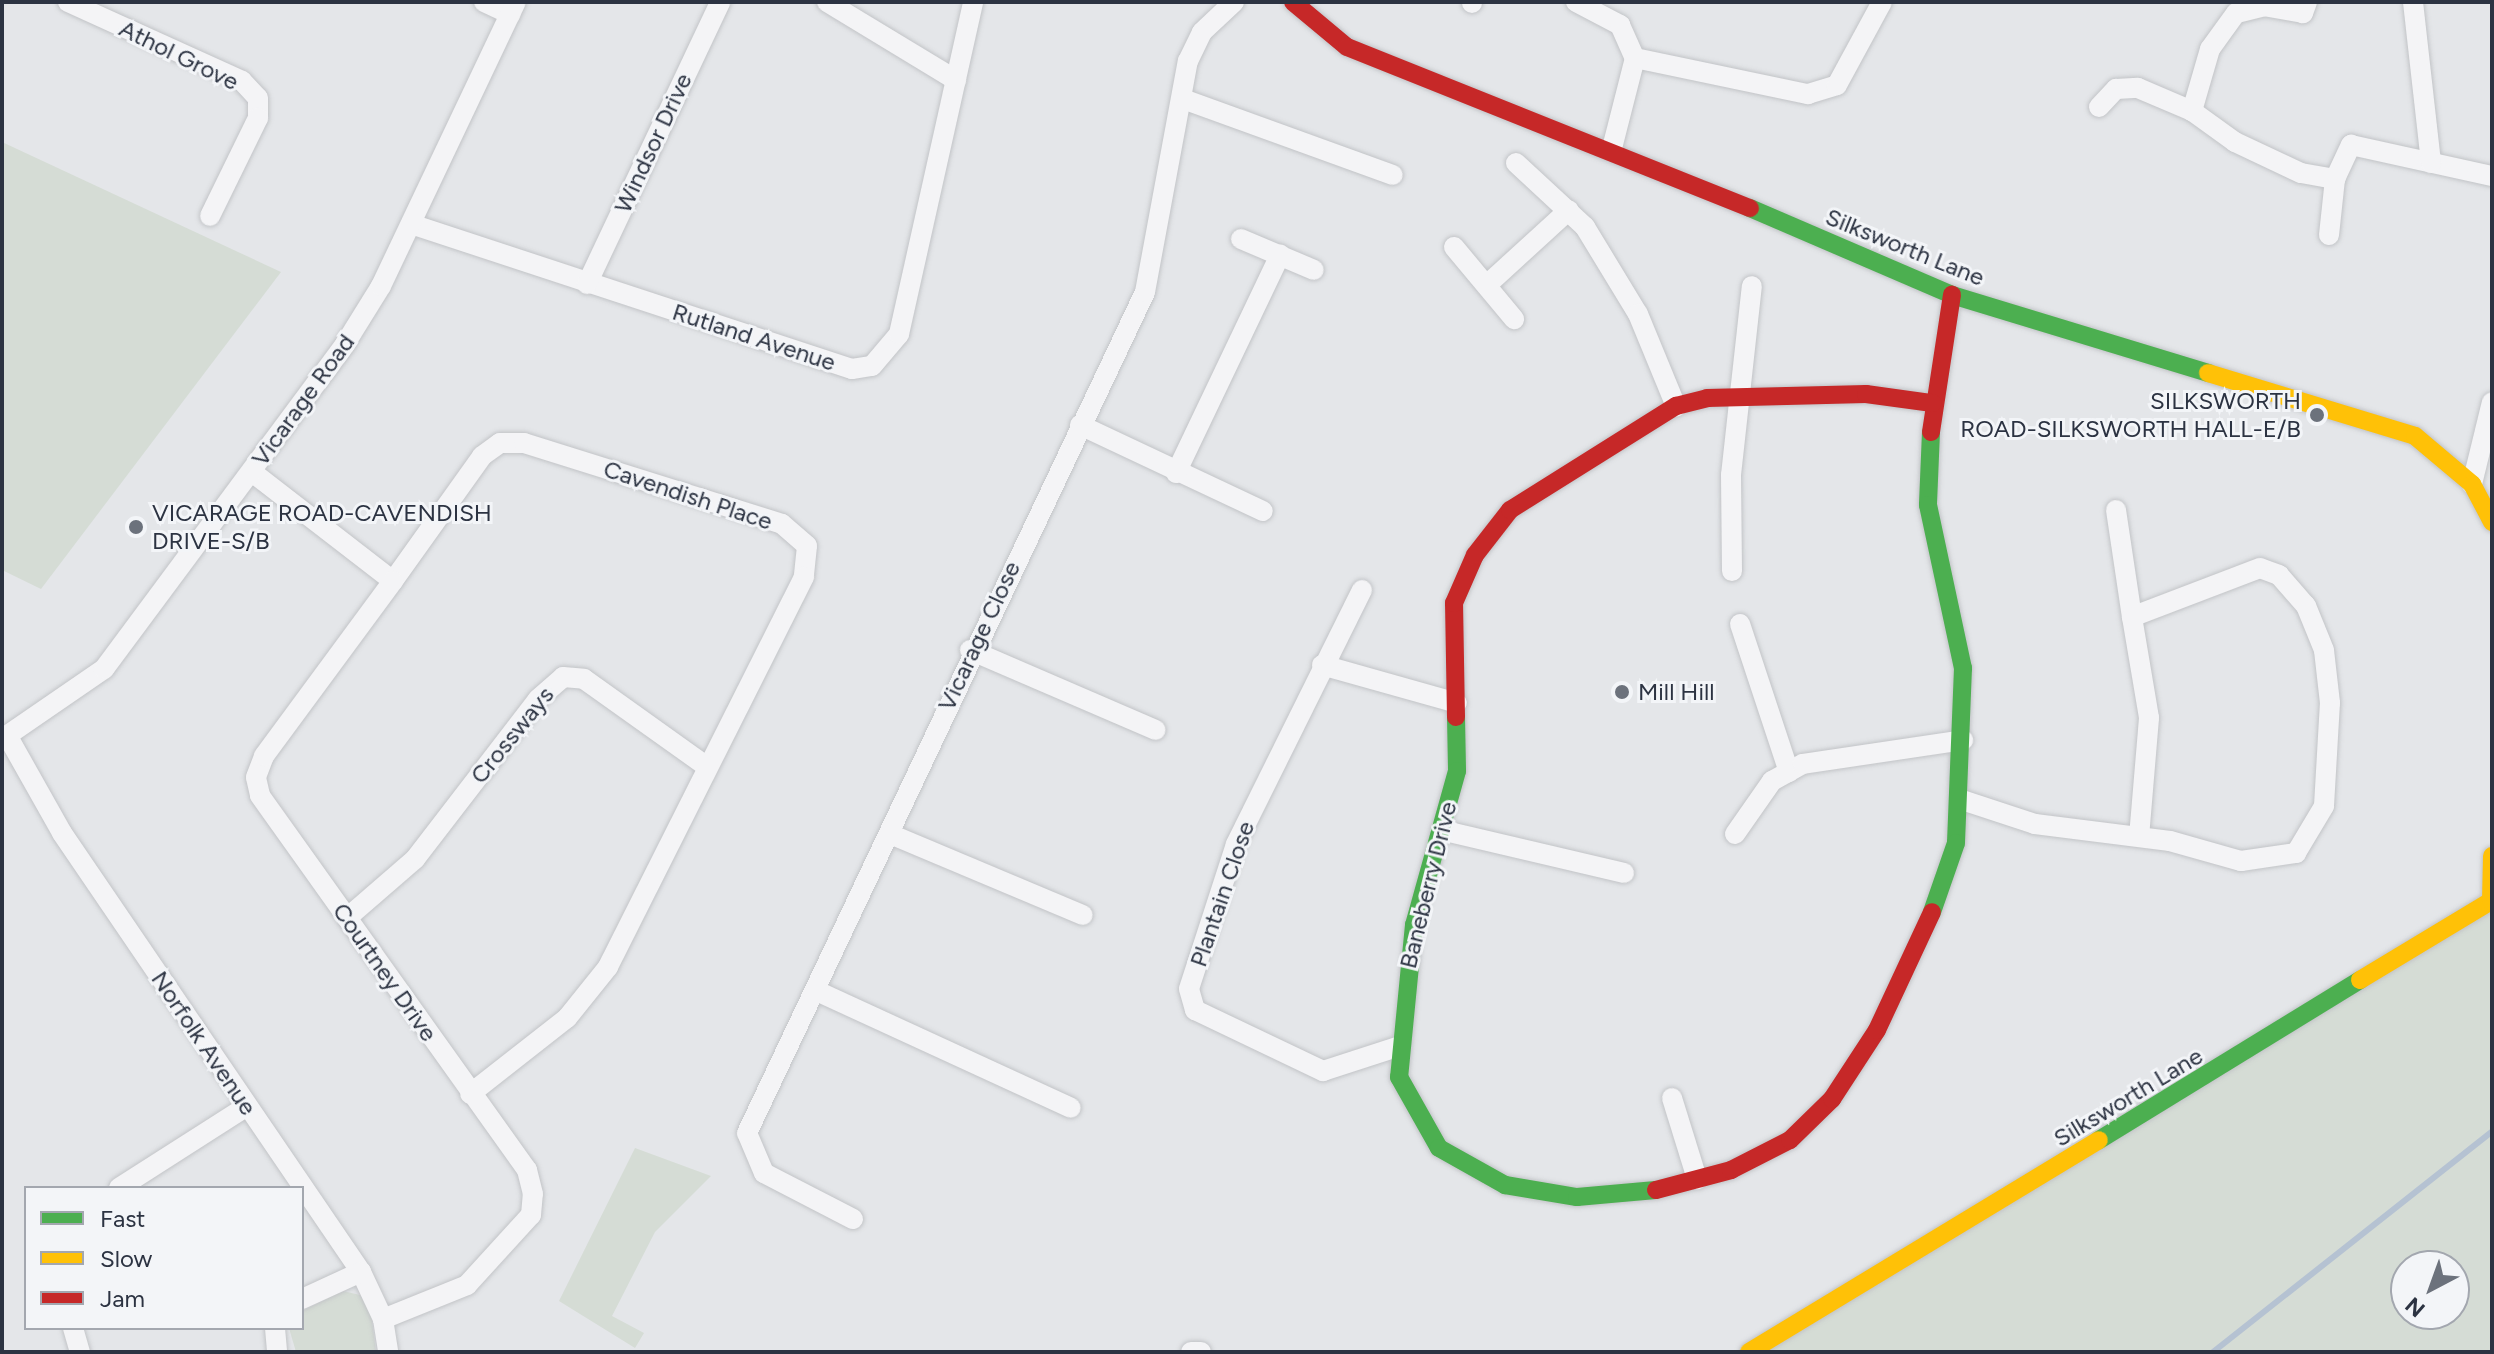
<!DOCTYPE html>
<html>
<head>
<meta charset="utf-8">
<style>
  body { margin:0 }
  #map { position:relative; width:2494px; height:1354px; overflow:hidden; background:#e4e6e9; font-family:Figtree,sans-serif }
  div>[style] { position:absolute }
  .green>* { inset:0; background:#d5dcd5 }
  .stream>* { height:6px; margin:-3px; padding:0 3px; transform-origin:3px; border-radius:3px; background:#b5c2d2 }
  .roads { filter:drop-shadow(0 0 2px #c2c4c7) drop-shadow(0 0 2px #c2c4c7) }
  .street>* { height:20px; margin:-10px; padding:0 10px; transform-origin:10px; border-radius:10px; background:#f4f4f6 }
  .fast>* { height:18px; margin:-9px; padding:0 9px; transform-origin:9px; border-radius:9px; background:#4caf50 }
  .slow>* { height:18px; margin:-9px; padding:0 9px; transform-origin:9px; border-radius:9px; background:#ffc107 }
  .jam>* { height:18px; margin:-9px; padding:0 9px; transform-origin:9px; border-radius:9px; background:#c62828 }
  .dots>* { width:22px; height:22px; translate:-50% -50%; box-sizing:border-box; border:4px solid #f3f5f8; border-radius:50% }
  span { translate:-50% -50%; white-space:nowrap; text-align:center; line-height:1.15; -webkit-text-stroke:6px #f3f5f8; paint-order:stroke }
  .street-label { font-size:24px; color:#2c3342 }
  .poi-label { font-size:24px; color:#2c3342 }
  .right { translate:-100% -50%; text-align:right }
  .left { translate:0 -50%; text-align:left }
  .frame { position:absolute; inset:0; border:4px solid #2c3342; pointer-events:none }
  .legend { position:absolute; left:24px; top:1186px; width:280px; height:144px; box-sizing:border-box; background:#f3f5f8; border:2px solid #a3a7af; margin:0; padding:10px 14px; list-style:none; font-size:24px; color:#2c3342 }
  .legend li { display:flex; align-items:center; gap:16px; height:40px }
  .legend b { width:40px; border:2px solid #a3a7af }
  .north { position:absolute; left:2390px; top:1250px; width:80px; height:80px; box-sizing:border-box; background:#f3f5f8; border:2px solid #a3a7af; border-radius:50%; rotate:221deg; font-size:22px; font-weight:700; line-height:32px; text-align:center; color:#2c3342 }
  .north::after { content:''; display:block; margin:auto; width:28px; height:36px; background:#6c727c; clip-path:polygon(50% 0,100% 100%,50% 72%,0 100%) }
</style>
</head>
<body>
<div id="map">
  <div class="green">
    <div style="clip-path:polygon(2px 142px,281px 272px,41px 589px,2px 570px)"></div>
    <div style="clip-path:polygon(evenodd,2492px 856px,2492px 1352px,1749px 1352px,2491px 901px,2492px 856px,2406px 1266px,2454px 1266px,2454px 1314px,2406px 1314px,2406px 1266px)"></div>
    <div style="clip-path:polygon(635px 1148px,711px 1176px,655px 1232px,612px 1316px,644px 1333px,635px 1348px,559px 1301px)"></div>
    <div style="clip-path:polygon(343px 1291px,360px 1295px,371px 1313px,376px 1352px,296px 1352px,289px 1328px,302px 1328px,302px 1311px)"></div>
  </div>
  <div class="stream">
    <div style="left:2213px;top:1352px;width:355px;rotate:-38.3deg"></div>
  </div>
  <div class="roads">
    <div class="street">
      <div style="left:68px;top:2px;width:191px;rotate:24.4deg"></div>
      <div style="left:242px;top:81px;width:23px;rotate:47deg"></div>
      <div style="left:258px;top:98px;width:20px;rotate:90deg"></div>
      <div style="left:258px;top:118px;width:109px;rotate:116.1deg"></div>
      <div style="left:484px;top:2px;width:29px;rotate:25deg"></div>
      <div style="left:827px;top:2px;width:151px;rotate:31.2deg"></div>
      <div style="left:1576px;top:2px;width:50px;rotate:27.6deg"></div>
      <div style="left:1620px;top:25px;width:36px;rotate:66deg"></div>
      <div style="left:1635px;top:58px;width:93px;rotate:104.3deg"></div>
      <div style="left:2307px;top:2px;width:12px;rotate:110deg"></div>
      <div style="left:2303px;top:13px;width:39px;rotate:-170deg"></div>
      <div style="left:2265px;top:6px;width:30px;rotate:166deg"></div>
      <div style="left:2236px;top:13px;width:44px;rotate:125.8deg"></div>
      <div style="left:2210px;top:49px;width:65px;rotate:106.2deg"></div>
      <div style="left:2192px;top:111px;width:53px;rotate:35.8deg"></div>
      <div style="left:2235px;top:142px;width:73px;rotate:25.2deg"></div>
      <div style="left:2301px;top:173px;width:35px;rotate:10deg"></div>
      <div style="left:2335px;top:179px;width:38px;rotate:-65deg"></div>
      <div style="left:2351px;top:145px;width:144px;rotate:12.4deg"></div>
      <div style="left:2413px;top:2px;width:162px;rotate:83.6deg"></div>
      <div style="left:1472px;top:3px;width:1px;rotate:-90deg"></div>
      <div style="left:1635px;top:58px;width:177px;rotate:11.8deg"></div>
      <div style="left:1808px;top:94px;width:30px;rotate:-17deg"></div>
      <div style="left:1837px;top:85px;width:94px;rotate:-61.5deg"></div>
      <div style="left:1183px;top:99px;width:223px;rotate:19.9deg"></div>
      <div style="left:2099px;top:107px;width:25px;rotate:-47deg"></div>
      <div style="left:2116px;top:89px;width:22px;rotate:-3deg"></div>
      <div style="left:2138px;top:88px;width:59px;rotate:23.1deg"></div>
      <div style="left:1516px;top:163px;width:94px;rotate:42.8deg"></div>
      <div style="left:1585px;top:227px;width:102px;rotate:58.7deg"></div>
      <div style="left:1638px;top:314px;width:100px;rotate:67.6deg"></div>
      <div style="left:411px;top:224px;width:464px;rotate:18.2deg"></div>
      <div style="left:852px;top:369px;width:20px;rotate:-9deg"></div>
      <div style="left:872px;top:366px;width:42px;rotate:-49.8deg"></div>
      <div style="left:899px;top:334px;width:340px;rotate:-77.4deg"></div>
      <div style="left:2329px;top:235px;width:56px;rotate:-83.9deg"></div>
      <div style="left:1241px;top:239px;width:79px;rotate:23deg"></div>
      <div style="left:1454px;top:247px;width:94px;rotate:50.2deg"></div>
      <div style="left:1489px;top:283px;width:108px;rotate:-42.4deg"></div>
      <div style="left:587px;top:284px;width:312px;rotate:-64.7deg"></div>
      <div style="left:1080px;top:425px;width:202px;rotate:25.2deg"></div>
      <div style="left:252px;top:472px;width:178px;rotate:37.7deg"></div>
      <div style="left:393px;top:581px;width:153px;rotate:-54.5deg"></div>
      <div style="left:482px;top:456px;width:22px;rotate:-36deg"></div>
      <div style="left:500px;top:443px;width:24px"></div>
      <div style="left:524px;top:443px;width:270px;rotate:17.4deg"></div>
      <div style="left:782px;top:524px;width:33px;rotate:41deg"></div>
      <div style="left:807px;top:546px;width:31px;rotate:96deg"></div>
      <div style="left:804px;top:577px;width:436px;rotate:116.7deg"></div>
      <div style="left:608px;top:967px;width:65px;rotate:128.8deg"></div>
      <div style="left:567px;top:1018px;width:123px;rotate:141.9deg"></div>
      <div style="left:1176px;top:473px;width:242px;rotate:-64.5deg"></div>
      <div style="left:2472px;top:484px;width:84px;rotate:-76.3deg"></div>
      <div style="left:2116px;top:510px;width:108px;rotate:81.5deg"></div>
      <div style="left:1732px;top:571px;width:96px;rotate:-90.6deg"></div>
      <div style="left:1731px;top:475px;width:190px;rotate:-83.7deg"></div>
      <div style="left:1362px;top:590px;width:284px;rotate:116.4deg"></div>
      <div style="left:1236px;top:844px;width:152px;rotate:108deg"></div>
      <div style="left:1189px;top:989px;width:22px;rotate:74deg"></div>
      <div style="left:1195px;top:1010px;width:142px;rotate:25.5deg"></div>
      <div style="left:1323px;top:1071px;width:81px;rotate:-18deg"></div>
      <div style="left:1740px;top:624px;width:156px;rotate:71.7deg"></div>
      <div style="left:970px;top:650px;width:202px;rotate:23.3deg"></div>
      <div style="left:1322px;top:665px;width:140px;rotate:15.7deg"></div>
      <div style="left:8px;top:737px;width:110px;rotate:60.6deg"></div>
      <div style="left:62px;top:833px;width:531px;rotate:55.74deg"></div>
      <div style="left:361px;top:1272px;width:52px;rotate:64.9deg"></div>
      <div style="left:383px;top:1319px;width:33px;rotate:81deg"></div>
      <div style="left:2px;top:739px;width:124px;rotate:-34.5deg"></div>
      <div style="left:104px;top:669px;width:405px;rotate:-53.4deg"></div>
      <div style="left:345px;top:344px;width:68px;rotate:-58.2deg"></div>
      <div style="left:381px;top:286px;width:314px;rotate:-64.6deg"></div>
      <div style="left:1959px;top:799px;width:80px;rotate:18.2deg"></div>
      <div style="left:2035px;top:824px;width:136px;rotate:7.2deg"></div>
      <div style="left:2170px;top:841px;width:74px;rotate:15.7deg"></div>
      <div style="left:2241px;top:861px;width:56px;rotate:-8.3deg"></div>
      <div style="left:2296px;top:853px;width:55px;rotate:-59.2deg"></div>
      <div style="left:2324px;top:806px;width:103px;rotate:-86.7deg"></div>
      <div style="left:2330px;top:703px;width:53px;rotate:-96.5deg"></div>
      <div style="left:2324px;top:650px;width:48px;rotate:-112.2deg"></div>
      <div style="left:2306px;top:606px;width:41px;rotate:-131.1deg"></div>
      <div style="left:2279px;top:575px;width:20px;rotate:-160deg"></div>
      <div style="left:2260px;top:568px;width:137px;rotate:159.1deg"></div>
      <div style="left:2132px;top:617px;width:102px;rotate:80.4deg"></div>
      <div style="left:2149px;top:718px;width:118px;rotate:94.8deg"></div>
      <div style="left:1441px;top:830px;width:188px;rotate:13.2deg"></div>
      <div style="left:890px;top:834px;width:209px;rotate:22.8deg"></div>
      <div style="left:1735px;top:834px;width:65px;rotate:-55.1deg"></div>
      <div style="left:1772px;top:781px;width:35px;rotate:-29deg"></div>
      <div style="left:1803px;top:764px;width:162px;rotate:-8.5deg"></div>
      <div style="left:347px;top:918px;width:90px;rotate:-40.9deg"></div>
      <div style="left:415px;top:859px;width:202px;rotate:-52.4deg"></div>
      <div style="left:538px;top:699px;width:33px;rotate:-41deg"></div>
      <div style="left:563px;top:677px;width:21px;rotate:5deg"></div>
      <div style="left:584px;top:679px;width:150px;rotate:35.5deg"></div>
      <div style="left:819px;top:992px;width:277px;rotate:24.7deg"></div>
      <div style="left:1672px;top:1098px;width:85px;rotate:72.8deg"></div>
      <div style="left:119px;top:1188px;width:152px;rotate:-32.6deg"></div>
      <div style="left:853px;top:1219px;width:100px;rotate:-152.7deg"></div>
      <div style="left:764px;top:1173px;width:43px;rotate:-113deg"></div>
      <div style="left:747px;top:1133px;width:930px;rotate:-64.67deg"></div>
      <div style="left:1145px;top:292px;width:235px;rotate:-79.5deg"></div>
      <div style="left:1188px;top:61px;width:32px;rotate:-64deg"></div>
      <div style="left:1202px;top:32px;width:44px;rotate:-43.2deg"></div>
      <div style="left:302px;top:1299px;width:65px;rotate:-24.6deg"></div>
      <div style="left:383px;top:1319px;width:91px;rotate:-22deg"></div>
      <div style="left:467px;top:1285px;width:95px;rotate:-47.6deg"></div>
      <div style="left:531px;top:1215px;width:21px;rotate:-85deg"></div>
      <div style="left:533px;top:1194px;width:25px;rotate:-104deg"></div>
      <div style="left:527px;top:1170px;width:460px;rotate:-125.5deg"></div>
      <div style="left:260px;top:795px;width:18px;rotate:-103deg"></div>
      <div style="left:256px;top:777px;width:22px;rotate:-69deg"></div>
      <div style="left:264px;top:756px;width:217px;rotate:-53.6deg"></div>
      <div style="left:73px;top:1328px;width:25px;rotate:74deg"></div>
      <div style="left:275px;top:1328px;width:24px;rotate:85deg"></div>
      <div style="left:1191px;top:1352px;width:10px"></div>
    </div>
    <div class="fast">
      <div style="left:1750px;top:208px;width:220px;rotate:23.3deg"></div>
      <div style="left:1952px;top:295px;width:268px;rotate:16.9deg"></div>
      <div style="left:1931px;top:432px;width:73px;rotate:92.4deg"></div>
      <div style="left:1928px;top:505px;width:167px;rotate:77.9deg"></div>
      <div style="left:1963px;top:668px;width:175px;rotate:92.3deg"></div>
      <div style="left:1956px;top:843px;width:73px;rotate:109.2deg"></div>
      <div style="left:1456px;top:717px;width:54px;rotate:88.9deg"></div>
      <div style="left:1457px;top:771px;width:160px;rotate:105.6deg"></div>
      <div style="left:1414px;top:925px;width:153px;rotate:95.6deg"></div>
      <div style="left:1399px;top:1077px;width:81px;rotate:60.6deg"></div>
      <div style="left:1439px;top:1148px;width:76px;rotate:29.3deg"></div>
      <div style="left:1505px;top:1185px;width:73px;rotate:9.5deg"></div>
      <div style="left:1577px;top:1197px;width:79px;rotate:-5.1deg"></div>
      <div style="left:2099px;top:1140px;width:306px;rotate:-31.5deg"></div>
    </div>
    <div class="slow">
      <div style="left:2208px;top:373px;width:216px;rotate:16.9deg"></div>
      <div style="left:2415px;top:436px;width:75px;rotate:40.1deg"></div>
      <div style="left:2472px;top:484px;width:43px;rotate:62.2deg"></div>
      <div style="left:2360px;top:980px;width:153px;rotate:-31.1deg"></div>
      <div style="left:2491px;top:901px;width:45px;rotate:-88.7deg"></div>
      <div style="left:1749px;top:1352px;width:409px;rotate:-31.2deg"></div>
    </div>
    <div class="jam">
      <div style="left:1293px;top:2px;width:70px;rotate:39.8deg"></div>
      <div style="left:1347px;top:47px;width:434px;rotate:21.8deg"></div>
      <div style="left:1931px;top:432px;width:139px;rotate:-81.3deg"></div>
      <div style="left:1456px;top:717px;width:114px;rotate:-91deg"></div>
      <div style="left:1454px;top:603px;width:52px;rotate:-66.4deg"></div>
      <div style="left:1475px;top:555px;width:57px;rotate:-52.1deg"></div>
      <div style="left:1510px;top:510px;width:196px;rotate:-32.1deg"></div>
      <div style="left:1676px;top:406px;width:32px;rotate:-14deg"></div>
      <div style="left:1707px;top:398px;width:159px;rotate:-1.4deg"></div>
      <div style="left:1866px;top:394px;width:67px;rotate:7.8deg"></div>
      <div style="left:1656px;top:1190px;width:78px;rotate:-14.9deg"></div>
      <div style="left:1731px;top:1170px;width:66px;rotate:-27deg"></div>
      <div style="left:1790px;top:1140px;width:59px;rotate:-44.3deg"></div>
      <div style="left:1832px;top:1099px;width:82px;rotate:-56.9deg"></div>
      <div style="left:1877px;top:1030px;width:130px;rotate:-65deg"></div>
    </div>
  </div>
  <div class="dots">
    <div style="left:2317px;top:415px;background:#6c727c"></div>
    <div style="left:136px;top:527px;background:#6c727c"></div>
    <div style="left:1622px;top:692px;background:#6c727c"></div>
  </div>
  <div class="street-label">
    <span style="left:179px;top:55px;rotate:26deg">Athol Grove</span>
    <span style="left:653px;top:143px;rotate:-65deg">Windsor Drive</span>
    <span style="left:1905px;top:247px;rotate:22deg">Silksworth Lane</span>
    <span style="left:754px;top:337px;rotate:18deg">Rutland Avenue</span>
    <span style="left:303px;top:400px;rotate:-54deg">Vicarage Road</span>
    <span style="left:688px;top:495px;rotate:18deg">Cavendish Place</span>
    <span style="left:979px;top:636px;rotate:-65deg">Vicarage Close</span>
    <span style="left:512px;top:735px;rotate:-51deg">Crossways</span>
    <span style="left:1428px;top:885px;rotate:-76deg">Baneberry Drive</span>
    <span style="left:1222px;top:894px;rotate:-71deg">Plantain Close</span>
    <span style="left:385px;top:972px;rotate:55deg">Courtney Drive</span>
    <span style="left:204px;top:1043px;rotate:56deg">Norfolk Avenue</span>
    <span style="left:2128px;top:1097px;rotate:-31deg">Silksworth Lane</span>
  </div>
  <div class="poi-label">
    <span class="right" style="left:2301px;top:415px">SILKSWORTH<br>ROAD-SILKSWORTH HALL-E/B</span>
    <span class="left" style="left:152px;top:527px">VICARAGE ROAD-CAVENDISH<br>DRIVE-S/B</span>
    <span class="left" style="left:1638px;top:692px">Mill Hill</span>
  </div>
  <div class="frame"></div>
  <ul class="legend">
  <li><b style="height:10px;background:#4caf50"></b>Fast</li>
  <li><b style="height:10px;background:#ffc107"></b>Slow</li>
  <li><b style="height:10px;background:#c62828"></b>Jam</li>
  </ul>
  <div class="north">N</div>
</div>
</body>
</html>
